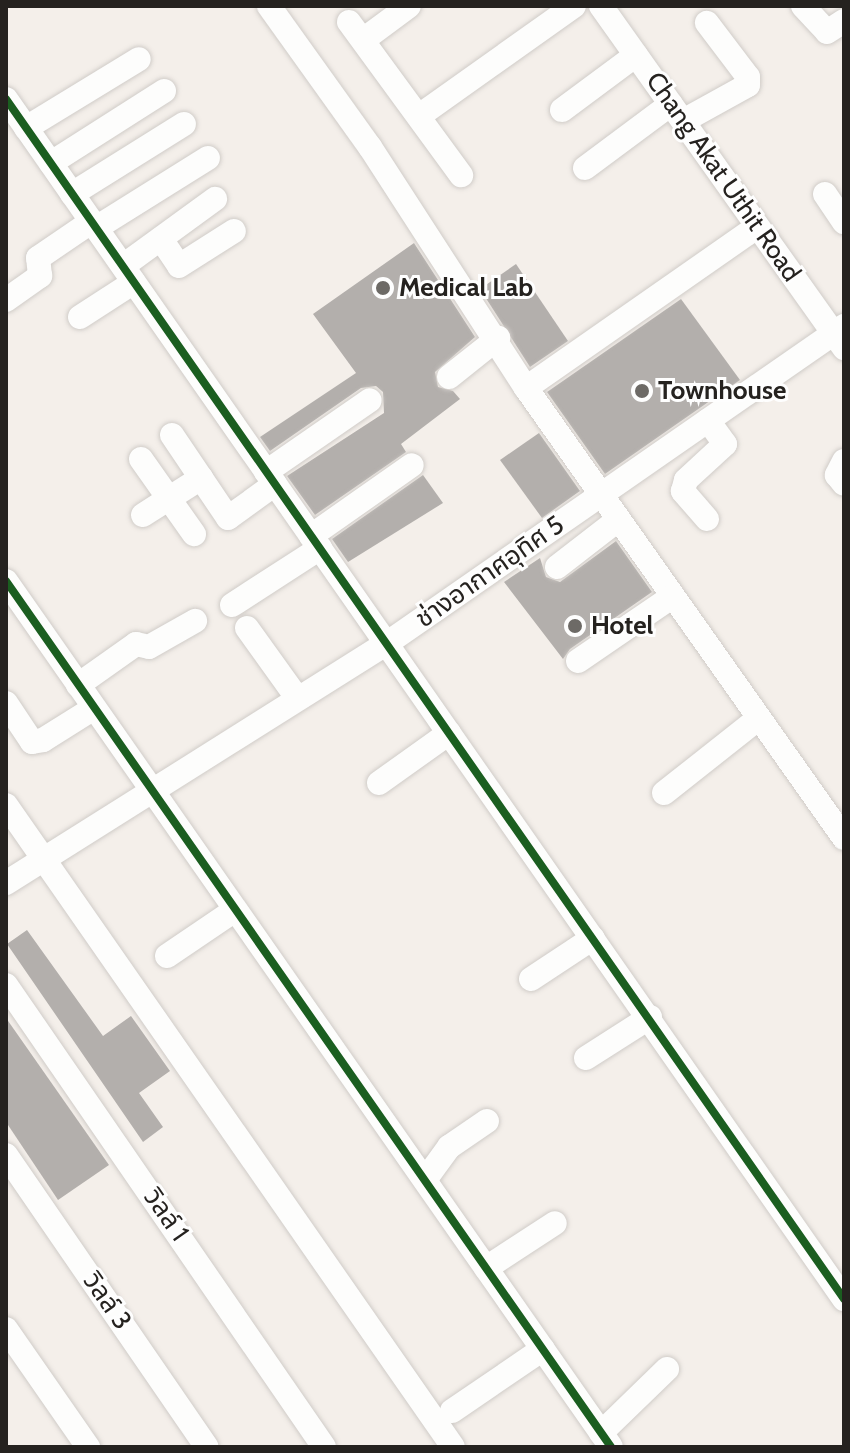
<!DOCTYPE html>
<html>
<head>
<meta charset="utf-8">
<style>
  body { margin:0 }
  #map { position:relative; width:850px; height:1453px; overflow:hidden; background:#f4efea; font-family:Cabin,"Noto Sans Thai",sans-serif }
  div>[style] { position:absolute }
  .building>* { inset:0; background:#b3afac }
  .roads { filter:drop-shadow(0 0 2px #d0ccc8) drop-shadow(0 0 2px #d0ccc8) }
  .minor>* { height:24px; margin:-12px; padding:0 12px; transform-origin:12px; border-radius:12px; background:#fdfdfc }
  .cycleway>* { height:8px; margin:-4px; padding:0 4px; transform-origin:4px; border-radius:4px; background:#1b5e20 }
  .dots>* { width:22px; height:22px; translate:-50% -50%; box-sizing:border-box; border:4px solid #fefefe; border-radius:50% }
  span { translate:-50% -50%; white-space:nowrap; text-align:center; line-height:1.15; -webkit-text-stroke:6px #fefefe; paint-order:stroke }
  .street-label { font-size:26px; color:#25221f }
  .poi-label { font-size:26px; color:#25221f; font-weight:700 }
  .left { translate:0 -50%; text-align:left }
  .frame { position:absolute; inset:0; border:8px solid #25221f; pointer-events:none }
</style>
</head>
<body>
<div id="map">
  <div class="building">
    <div style="clip-path:polygon(414px 243px,475px 337px,435px 372px,438px 387px,453px 391px,460px 399px,401px 444px,406px 452px,315px 515px,287px 476px,384px 413px,383px 392px,376px 386px,361px 388px,270px 451px,260px 437px,356px 373px,313px 314px)"></div>
    <div style="clip-path:polygon(516px 264px,568px 341px,530px 367px,480px 289px)"></div>
    <div style="clip-path:polygon(681px 299px,740px 380px,605px 474px,547px 392px)"></div>
    <div style="clip-path:polygon(539px 433px,580px 491px,542px 518px,500px 460px)"></div>
    <div style="clip-path:polygon(423px 475px,443px 503px,348px 562px,332px 539px)"></div>
    <div style="clip-path:polygon(616px 541px,652px 592px,570px 649px,563px 659px,504px 582px,540px 558px,546px 577px,560px 582px)"></div>
    <div style="clip-path:polygon(27px 930px,103px 1036px,131px 1016px,170px 1071px,139px 1093px,163px 1127px,143px 1142px,7px 944px)"></div>
    <div style="clip-path:polygon(6px 1018px,109px 1165px,58px 1200px,6px 1122px)"></div>
  </div>
  <div class="roads">
    <div class="minor">
      <div style="left:269px;top:6px;width:173px;rotate:54.4deg"></div>
      <div style="left:370px;top:147px;width:287px;rotate:57.1deg"></div>
      <div style="left:526px;top:388px;width:551px;rotate:54.75deg"></div>
      <div style="left:601px;top:6px;width:420px;rotate:54.6deg"></div>
      <div style="left:803px;top:6px;width:35px;rotate:47deg"></div>
      <div style="left:827px;top:32px;width:20px;rotate:-33deg"></div>
      <div style="left:349px;top:22px;width:190px;rotate:53.8deg"></div>
      <div style="left:363px;top:40px;width:57px;rotate:-36.5deg"></div>
      <div style="left:6px;top:99px;width:1464px;rotate:55.07deg"></div>
      <div style="left:562px;top:110px;width:92px;rotate:-36.6deg"></div>
      <div style="left:419px;top:116px;width:190px;rotate:-35.4deg"></div>
      <div style="left:683px;top:121px;width:74px;rotate:-29deg"></div>
      <div style="left:748px;top:85px;width:8px;rotate:-90deg"></div>
      <div style="left:748px;top:77px;width:68px;rotate:-127.2deg"></div>
      <div style="left:26px;top:128px;width:132px;rotate:-31.4deg"></div>
      <div style="left:51px;top:163px;width:134px;rotate:-32.5deg"></div>
      <div style="left:585px;top:168px;width:107px;rotate:-36.7deg"></div>
      <div style="left:72px;top:194px;width:132px;rotate:-32deg"></div>
      <div style="left:825px;top:194px;width:34px;rotate:56deg"></div>
      <div style="left:96px;top:228px;width:132px;rotate:-32deg"></div>
      <div style="left:161px;top:239px;width:32px;rotate:56deg"></div>
      <div style="left:179px;top:266px;width:65px;rotate:-32.5deg"></div>
      <div style="left:123px;top:266px;width:114px;rotate:-36.1deg"></div>
      <div style="left:6px;top:300px;width:42px;rotate:-35.2deg"></div>
      <div style="left:40px;top:276px;width:18px;rotate:-96deg"></div>
      <div style="left:38px;top:258px;width:64px;rotate:-34.2deg"></div>
      <div style="left:80px;top:317px;width:64px;rotate:-32.9deg"></div>
      <div style="left:449px;top:377px;width:63px;rotate:-38.5deg"></div>
      <div style="left:526px;top:388px;width:282px;rotate:-34.9deg"></div>
      <div style="left:172px;top:435px;width:100px;rotate:56deg"></div>
      <div style="left:228px;top:518px;width:58px;rotate:-35.9deg"></div>
      <div style="left:141px;top:459px;width:92px;rotate:54.8deg"></div>
      <div style="left:844px;top:461px;width:16px;rotate:117deg"></div>
      <div style="left:837px;top:475px;width:11px;rotate:52deg"></div>
      <div style="left:266px;top:472px;width:126px;rotate:-34.7deg"></div>
      <div style="left:143px;top:515px;width:69px;rotate:-32.5deg"></div>
      <div style="left:707px;top:519px;width:37px;rotate:-131deg"></div>
      <div style="left:683px;top:491px;width:11px;rotate:-75deg"></div>
      <div style="left:686px;top:480px;width:53px;rotate:-42.7deg"></div>
      <div style="left:725px;top:444px;width:29px;rotate:-126deg"></div>
      <div style="left:311px;top:536px;width:123px;rotate:-35.1deg"></div>
      <div style="left:557px;top:567px;width:78px;rotate:-37.7deg"></div>
      <div style="left:6px;top:581px;width:1056px;rotate:55.06deg"></div>
      <div style="left:232px;top:605px;width:105px;rotate:-32.9deg"></div>
      <div style="left:247px;top:628px;width:87px;rotate:54.3deg"></div>
      <div style="left:578px;top:661px;width:115px;rotate:-34.4deg"></div>
      <div style="left:78px;top:685px;width:71px;rotate:-35.3deg"></div>
      <div style="left:136px;top:644px;width:13px;rotate:13deg"></div>
      <div style="left:149px;top:647px;width:53px;rotate:-29.5deg"></div>
      <div style="left:6px;top:703px;width:47px;rotate:56.3deg"></div>
      <div style="left:32px;top:742px;width:11px;rotate:-10deg"></div>
      <div style="left:43px;top:740px;width:60px;rotate:-32.1deg"></div>
      <div style="left:379px;top:783px;width:86px;rotate:-35.5deg"></div>
      <div style="left:664px;top:793px;width:121px;rotate:-38.3deg"></div>
      <div style="left:6px;top:805px;width:782px;rotate:55.15deg"></div>
      <div style="left:6px;top:883px;width:449px;rotate:-32.2deg"></div>
      <div style="left:386px;top:644px;width:558px;rotate:-34.77deg"></div>
      <div style="left:167px;top:956px;width:82px;rotate:-34.1deg"></div>
      <div style="left:531px;top:979px;width:74px;rotate:-33.5deg"></div>
      <div style="left:6px;top:985px;width:561px;rotate:55.46deg"></div>
      <div style="left:586px;top:1058px;width:76px;rotate:-32.6deg"></div>
      <div style="left:6px;top:1155px;width:354px;rotate:55.5deg"></div>
      <div style="left:425px;top:1180px;width:41px;rotate:-54deg"></div>
      <div style="left:449px;top:1147px;width:46px;rotate:-34.4deg"></div>
      <div style="left:486px;top:1268px;width:82px;rotate:-33.1deg"></div>
      <div style="left:6px;top:1329px;width:144px;rotate:55.2deg"></div>
      <div style="left:452px;top:1411px;width:110px;rotate:-34.3deg"></div>
      <div style="left:601px;top:1433px;width:92px;rotate:-44.1deg"></div>
    </div>
  </div>
  <div class="cycleway">
    <div style="left:6px;top:99px;width:1464px;rotate:55.07deg"></div>
    <div style="left:6px;top:581px;width:1056px;rotate:55.06deg"></div>
  </div>
  <div class="dots">
    <div style="left:383px;top:288px;background:#6d6a66"></div>
    <div style="left:642px;top:391px;background:#6d6a66"></div>
    <div style="left:575px;top:626px;background:#6d6a66"></div>
  </div>
  <div class="street-label">
    <span style="left:723px;top:177px;rotate:55deg">Chang Akat Uthit Road</span>
    <span style="left:490px;top:572px;rotate:-35deg">ช่างอากาศอุทิศ 5</span>
    <span style="left:166px;top:1215px;rotate:55deg">วิลล์ 1</span>
    <span style="left:107px;top:1301px;rotate:55deg">วิลล์ 3</span>
  </div>
  <div class="poi-label">
    <span class="left" style="left:399px;top:288px">Medical Lab</span>
    <span class="left" style="left:658px;top:391px">Townhouse</span>
    <span class="left" style="left:591px;top:626px">Hotel</span>
  </div>
  <div class="frame"></div>
</div>
</body>
</html>
